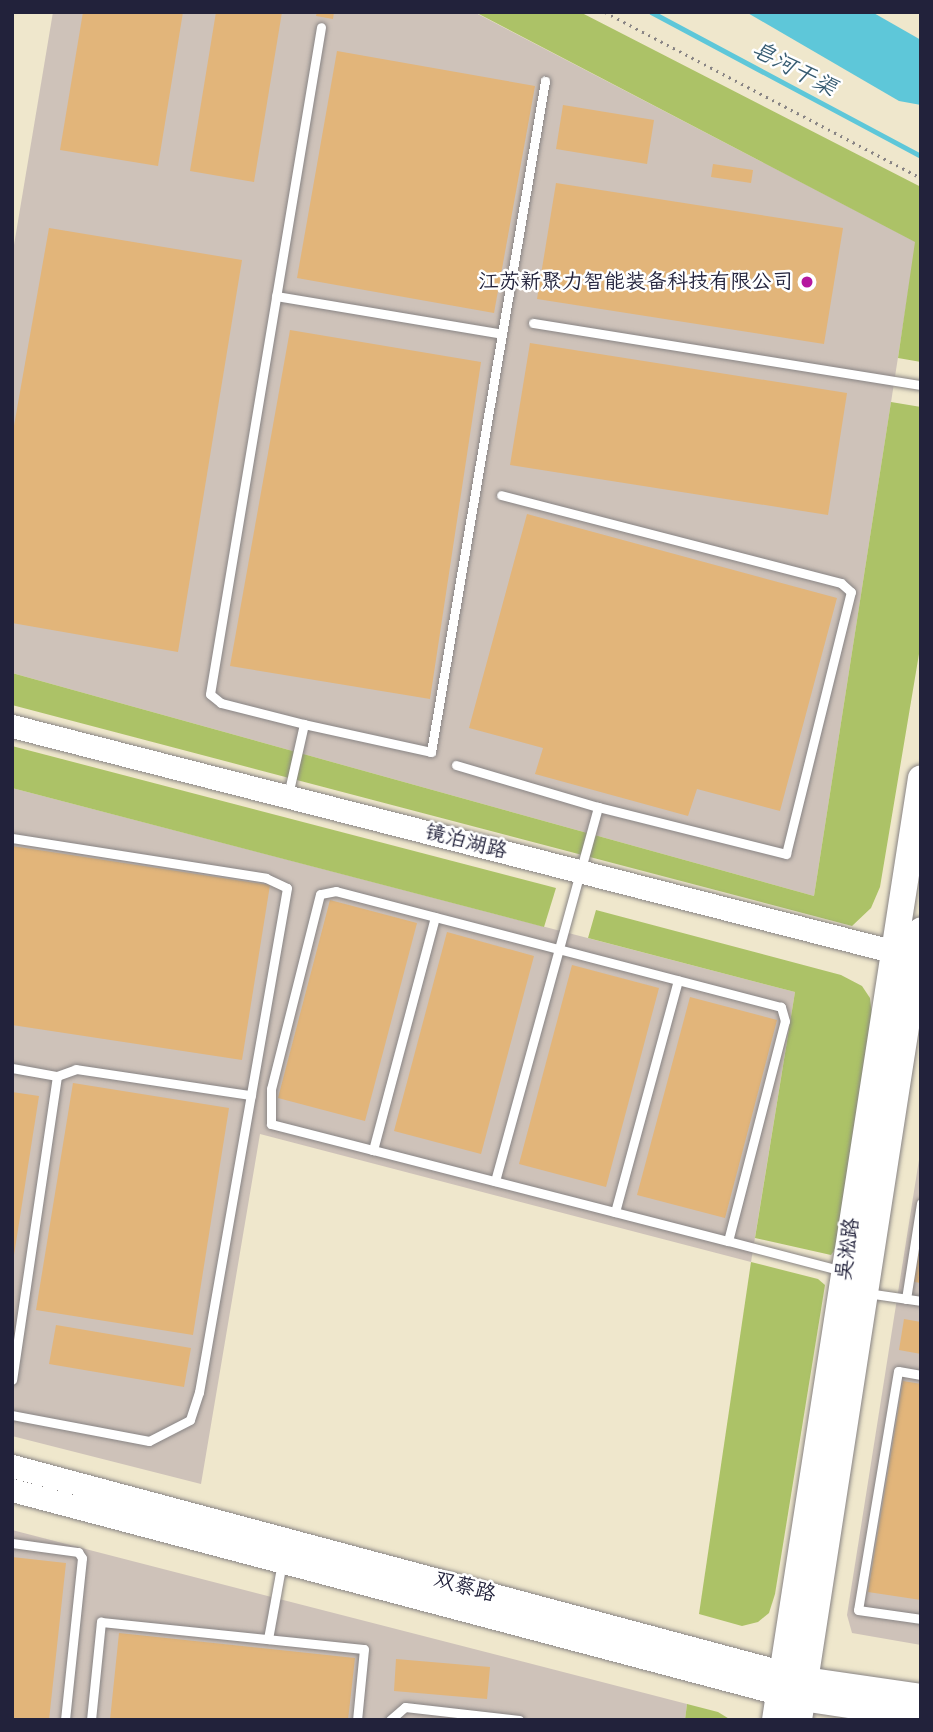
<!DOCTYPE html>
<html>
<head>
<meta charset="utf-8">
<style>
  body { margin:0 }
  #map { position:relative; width:933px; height:1732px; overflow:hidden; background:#efe7cc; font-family:Pangolin,"LXGW WenKai TC",sans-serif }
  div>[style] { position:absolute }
  .industrial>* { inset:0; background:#cec2b9 }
  .green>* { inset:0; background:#acc267 }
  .water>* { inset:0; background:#5ec7d9 }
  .stream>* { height:5px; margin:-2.5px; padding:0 2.5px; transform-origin:2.5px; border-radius:2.5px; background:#5ec7d9 }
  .building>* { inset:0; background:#e2b57a }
  .path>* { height:2.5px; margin-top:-1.25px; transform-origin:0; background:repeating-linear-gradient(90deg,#888484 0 2px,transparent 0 7px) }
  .roads { filter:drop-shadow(0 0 2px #888484) drop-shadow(0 0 2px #888484) }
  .service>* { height:9px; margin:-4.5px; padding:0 4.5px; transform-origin:4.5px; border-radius:4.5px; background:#fff }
  .tertiary>* { height:23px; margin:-11.5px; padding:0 11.5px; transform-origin:11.5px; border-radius:11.5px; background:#fff }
  .secondary>* { height:26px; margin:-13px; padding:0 13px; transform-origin:13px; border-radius:13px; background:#fff }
  .dots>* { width:19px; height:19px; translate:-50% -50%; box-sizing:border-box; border:4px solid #fff; border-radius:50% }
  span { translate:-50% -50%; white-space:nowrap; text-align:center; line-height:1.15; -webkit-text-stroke:5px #fff; paint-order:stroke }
  .poi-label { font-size:21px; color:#22223b }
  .right { translate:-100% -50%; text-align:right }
  .street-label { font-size:21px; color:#22223b }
  .water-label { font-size:23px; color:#375c72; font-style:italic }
  .frame { position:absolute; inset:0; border:14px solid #22223b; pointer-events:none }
</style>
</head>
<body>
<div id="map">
  <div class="industrial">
    <div style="clip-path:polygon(53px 12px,474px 12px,916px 242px,814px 896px,12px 673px,12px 257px)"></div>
    <div style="clip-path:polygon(12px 788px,795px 992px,751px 1262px,260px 1134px,201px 1484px,12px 1436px)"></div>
    <div style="clip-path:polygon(921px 1147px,921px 1645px,852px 1633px,847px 1615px)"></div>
    <div style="clip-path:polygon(12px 1530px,687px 1704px,685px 1720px,12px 1720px)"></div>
  </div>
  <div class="green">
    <div style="clip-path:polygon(475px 12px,580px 12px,921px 187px,921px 362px,898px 358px,915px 242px)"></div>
    <div style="clip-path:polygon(891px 402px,921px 407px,921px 642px,880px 887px,871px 908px,852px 926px,12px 705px,12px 673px,814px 896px)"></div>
    <div style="clip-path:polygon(12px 746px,556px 888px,544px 927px,12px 788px)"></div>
    <div style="clip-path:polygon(596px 910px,841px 975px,862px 986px,870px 998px,872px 1016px,837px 1247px,831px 1255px,755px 1238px,795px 992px,588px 938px)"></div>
    <div style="clip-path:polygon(751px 1262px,818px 1279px,825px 1285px,775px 1594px,769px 1613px,758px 1622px,742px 1626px,699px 1614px)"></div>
    <div style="clip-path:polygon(687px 1704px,718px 1712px,731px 1720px,685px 1720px)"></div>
  </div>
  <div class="water">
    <div style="clip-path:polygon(746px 12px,872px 12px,921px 40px,921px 105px,899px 101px)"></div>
  </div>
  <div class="stream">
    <div style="left:651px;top:12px;width:306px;rotate:28.1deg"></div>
  </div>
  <div class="building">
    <div style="clip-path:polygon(83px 12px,183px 12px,158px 166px,60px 150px)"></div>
    <div style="clip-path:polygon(216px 12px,282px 12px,254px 182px,190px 171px)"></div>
    <div style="clip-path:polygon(317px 12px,334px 12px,333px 19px,316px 16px)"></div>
    <div style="clip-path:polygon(337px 51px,535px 86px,494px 313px,297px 278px)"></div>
    <div style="clip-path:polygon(563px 105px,654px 120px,647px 164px,556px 149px)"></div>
    <div style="clip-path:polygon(713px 164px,753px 170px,751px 183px,711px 177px)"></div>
    <div style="clip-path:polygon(556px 183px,843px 228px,824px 344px,537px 299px)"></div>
    <div style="clip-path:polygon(49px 228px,242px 260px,178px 652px,12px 623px,12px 437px)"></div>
    <div style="clip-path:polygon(290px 330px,481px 362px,430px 699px,230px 666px)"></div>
    <div style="clip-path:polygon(530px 343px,847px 393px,828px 515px,510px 465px)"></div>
    <div style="clip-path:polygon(527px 514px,837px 598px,780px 811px,697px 789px,688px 816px,535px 774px,543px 748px,469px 728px)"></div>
    <div style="clip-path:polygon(12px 846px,270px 885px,242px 1060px,12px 1025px)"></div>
    <div style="clip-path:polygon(330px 900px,417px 923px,365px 1121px,278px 1098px)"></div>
    <div style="clip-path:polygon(447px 932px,534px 956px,481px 1154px,394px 1131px)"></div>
    <div style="clip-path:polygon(572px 965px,659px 988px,606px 1187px,519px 1164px)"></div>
    <div style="clip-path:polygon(690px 997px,777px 1020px,725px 1218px,637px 1195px)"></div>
    <div style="clip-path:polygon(73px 1083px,229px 1108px,193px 1335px,36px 1310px)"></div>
    <div style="clip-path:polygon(12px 1092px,39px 1096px,14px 1255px,12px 1255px)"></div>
    <div style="clip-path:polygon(919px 1247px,921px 1247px,921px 1283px,914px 1282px)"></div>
    <div style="clip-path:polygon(904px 1319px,921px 1322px,921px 1354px,899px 1350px)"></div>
    <div style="clip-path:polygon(56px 1325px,191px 1348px,184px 1387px,49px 1364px)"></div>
    <div style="clip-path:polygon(903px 1381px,921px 1384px,921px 1600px,868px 1592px)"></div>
    <div style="clip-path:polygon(12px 1557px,66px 1563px,49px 1720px,12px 1720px)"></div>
    <div style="clip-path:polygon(119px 1633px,355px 1658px,348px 1720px,110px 1720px)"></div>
    <div style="clip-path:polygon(396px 1659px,490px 1667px,487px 1699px,394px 1691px)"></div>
  </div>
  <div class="path">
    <div style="left:605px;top:12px;width:357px;rotate:27.7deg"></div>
  </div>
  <div class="roads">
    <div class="service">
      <div style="left:276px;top:296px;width:229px;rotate:9.5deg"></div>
      <div style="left:533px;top:323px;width:393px;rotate:9.1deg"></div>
      <div style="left:304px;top:724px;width:86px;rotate:-165.8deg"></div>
      <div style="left:221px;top:703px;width:14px;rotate:-141deg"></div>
      <div style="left:210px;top:694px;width:676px;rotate:-80.55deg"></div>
      <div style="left:456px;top:765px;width:148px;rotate:16.5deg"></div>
      <div style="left:288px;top:795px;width:73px;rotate:-77.3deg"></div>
      <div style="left:304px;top:724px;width:130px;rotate:12.4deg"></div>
      <div style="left:431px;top:752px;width:681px;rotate:-80.36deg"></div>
      <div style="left:12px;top:838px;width:257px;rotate:8.9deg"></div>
      <div style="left:266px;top:878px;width:23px;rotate:25deg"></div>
      <div style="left:287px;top:888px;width:512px;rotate:99.9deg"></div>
      <div style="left:199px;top:1392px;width:29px;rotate:108deg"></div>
      <div style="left:190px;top:1420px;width:46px;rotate:152.9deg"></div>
      <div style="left:149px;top:1441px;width:139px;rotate:-169.3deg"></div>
      <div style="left:12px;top:1068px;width:46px;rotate:10.1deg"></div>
      <div style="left:57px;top:1076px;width:307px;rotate:98.4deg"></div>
      <div style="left:57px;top:1076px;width:20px;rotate:-20deg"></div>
      <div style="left:76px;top:1069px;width:177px;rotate:8.5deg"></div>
      <div style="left:373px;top:1150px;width:241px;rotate:-75.1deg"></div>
      <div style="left:495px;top:1181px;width:388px;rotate:-74.6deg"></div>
      <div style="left:598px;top:807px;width:194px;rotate:14deg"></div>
      <div style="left:786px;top:854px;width:270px;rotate:-76.1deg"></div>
      <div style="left:851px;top:592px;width:13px;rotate:-138deg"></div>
      <div style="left:841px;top:583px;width:351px;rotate:-165.5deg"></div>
      <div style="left:615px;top:1212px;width:240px;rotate:-74.8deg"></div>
      <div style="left:728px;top:1241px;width:227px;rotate:-75.5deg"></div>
      <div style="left:785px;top:1021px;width:15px;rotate:-106deg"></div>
      <div style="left:781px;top:1007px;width:460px;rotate:-165.4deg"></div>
      <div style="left:336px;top:891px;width:16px;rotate:169deg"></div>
      <div style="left:320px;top:894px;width:201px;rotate:104.1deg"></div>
      <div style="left:271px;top:1089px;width:35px;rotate:90deg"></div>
      <div style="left:271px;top:1124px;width:105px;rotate:14.3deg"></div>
      <div style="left:373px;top:1150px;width:366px;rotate:14.4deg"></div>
      <div style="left:728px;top:1241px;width:118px;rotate:14.7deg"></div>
      <div style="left:867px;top:1293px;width:55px;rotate:8.4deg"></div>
      <div style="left:906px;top:1299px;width:97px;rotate:-81.1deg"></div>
      <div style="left:921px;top:1375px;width:23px;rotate:-170deg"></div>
      <div style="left:898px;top:1371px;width:242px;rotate:99.5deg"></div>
      <div style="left:858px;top:1610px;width:64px;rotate:8.1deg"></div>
      <div style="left:12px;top:1543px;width:67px;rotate:7.8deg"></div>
      <div style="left:78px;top:1552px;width:7px;rotate:56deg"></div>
      <div style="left:82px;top:1558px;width:163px;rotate:96deg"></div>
      <div style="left:268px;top:1639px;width:78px;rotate:-79.7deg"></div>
      <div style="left:91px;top:1720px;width:99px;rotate:-84.2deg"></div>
      <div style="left:101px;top:1622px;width:264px;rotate:5.9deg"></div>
      <div style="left:364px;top:1649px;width:71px;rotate:95.6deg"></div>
      <div style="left:390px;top:1720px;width:20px;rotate:-41deg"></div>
      <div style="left:405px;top:1707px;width:115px;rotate:6.5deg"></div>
    </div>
    <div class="tertiary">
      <div style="left:12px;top:726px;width:928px;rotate:14.35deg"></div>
      <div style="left:12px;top:1466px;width:820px;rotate:14.99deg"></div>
      <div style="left:804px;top:1678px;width:118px;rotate:8.3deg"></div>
      <div style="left:12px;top:1490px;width:816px;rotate:14.84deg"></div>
      <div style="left:801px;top:1699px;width:121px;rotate:8.5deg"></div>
    </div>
    <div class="secondary">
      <div style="left:775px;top:1720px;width:953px;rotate:-81.19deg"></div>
      <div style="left:799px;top:1720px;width:799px;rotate:-81.22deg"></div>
    </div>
  </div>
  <div class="dots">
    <div style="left:807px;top:282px;background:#b5179e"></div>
  </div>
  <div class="poi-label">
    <span class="right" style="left:793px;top:282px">江苏新聚力智能装备科技有限公司</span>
  </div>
  <div class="street-label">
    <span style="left:466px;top:842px;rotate:14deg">镜泊湖路</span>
    <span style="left:848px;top:1249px;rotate:-82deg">吴淞路</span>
    <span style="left:465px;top:1587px;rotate:15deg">双蔡路</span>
  </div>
  <div class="water-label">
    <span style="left:794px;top:69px;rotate:28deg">皂河干渠</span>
  </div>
  <div class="frame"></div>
</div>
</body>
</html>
